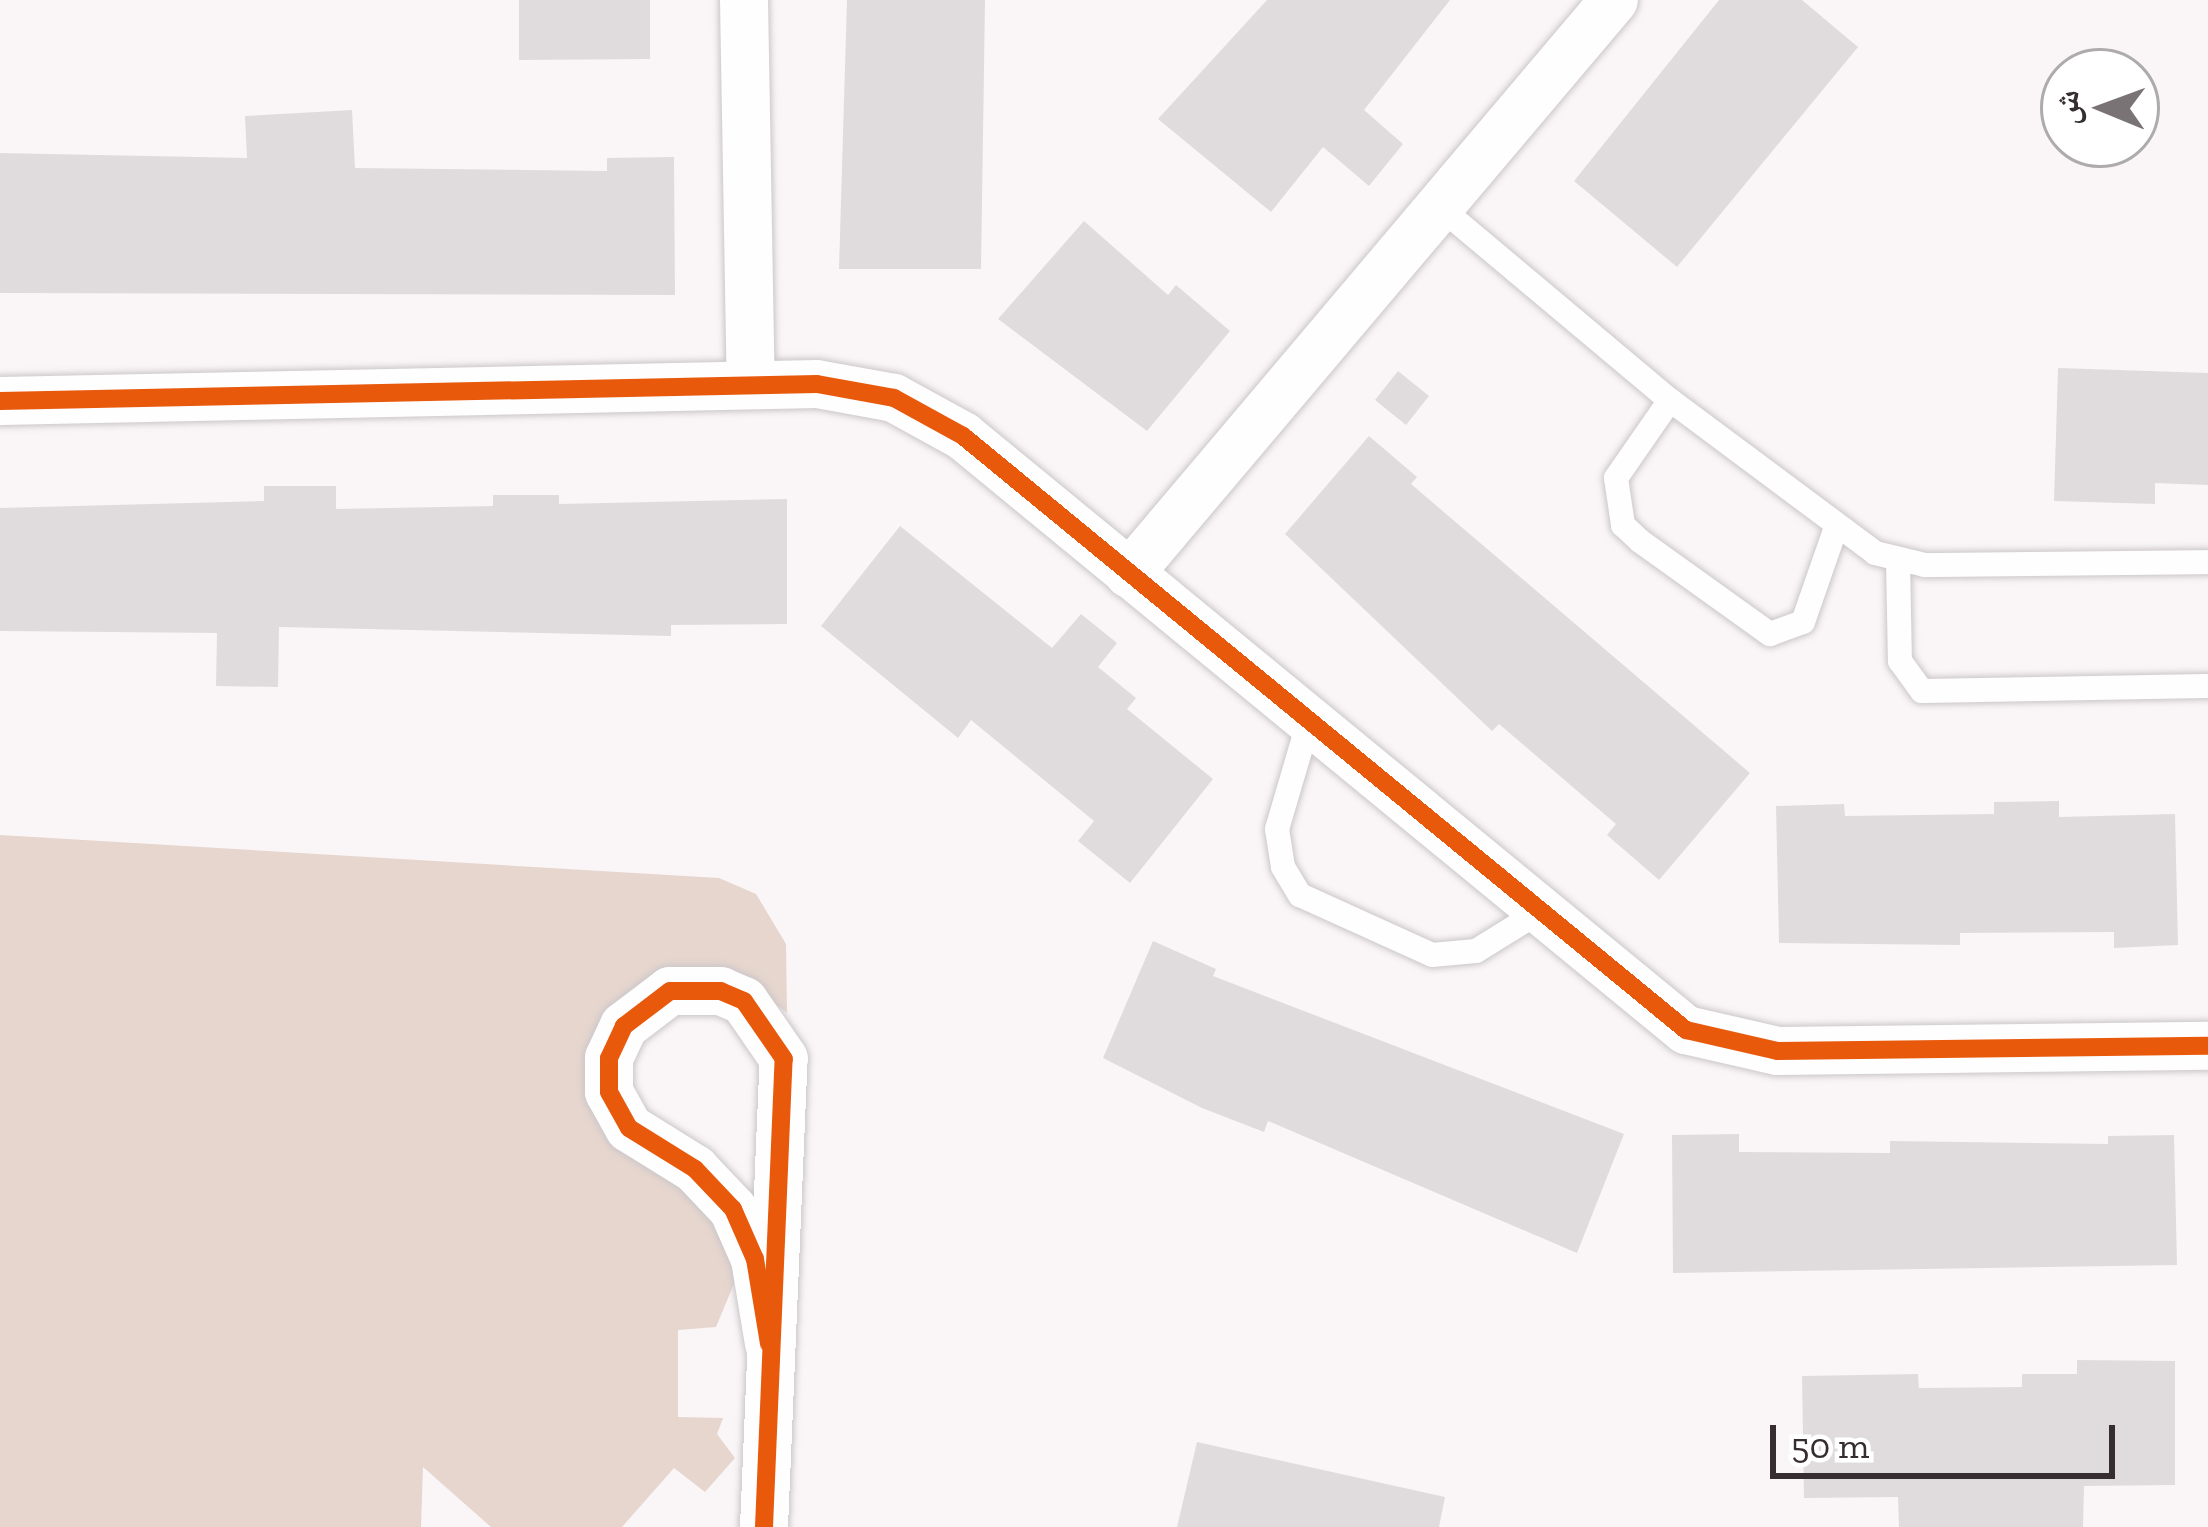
<!DOCTYPE html>
<html>
<head>
<meta charset="utf-8">
<style>
  body { margin:0 }
  #map { position:relative; width:2208px; height:1527px; overflow:hidden; background:#faf6f7; font-family:"Zilla Slab","Noto Naskh Arabic",serif }
  div>[style] { position:absolute }
  .green>* { inset:0; background:#e6d6ce }
  .building>* { inset:0; background:#e0dcde }
  .roads { filter:drop-shadow(0 0 3px #ccc7c9) drop-shadow(0 0 3px #ccc7c9) }
  .service>* { height:24px; margin:-12px; padding:0 12px; transform-origin:12px; border-radius:12px; background:#fefefe }
  .minor>* { height:48px; margin:-24px; padding:0 24px; transform-origin:24px; border-radius:24px; background:#fefefe }
  .cycleway>* { height:18px; margin:-9px; padding:0 9px; transform-origin:9px; border-radius:9px; background:#e8590c }
  span { translate:-50% -50%; white-space:nowrap; text-align:center; line-height:1.15; -webkit-text-stroke:9px #fff; paint-order:stroke }
  .north { position:absolute; left:2040px; top:48px; width:120px; height:120px; box-sizing:border-box; background:#fff; border:3px solid #aeabac; border-radius:50%; rotate:271deg; font-size:33px; font-weight:700; line-height:48px; text-align:center; color:#352d30 }
  .north::after { content:''; display:block; margin:auto; width:42px; height:54px; background:#7a7376; clip-path:polygon(50% 0,100% 100%,50% 72%,0 100%) }
  .scale { position:absolute; left:1770px; top:1425px; width:345px; height:54px; box-sizing:border-box; border:6px solid #352d30; border-top:0; padding-left:15px; font-size:36px; line-height:42px; white-space:nowrap; color:#352d30; -webkit-text-stroke:9px #fff; paint-order:stroke }
</style>
</head>
<body>
<div id="map">
  <div class="green">
    <div style="clip-path:polygon(0 835px,719px 878px,756px 894px,786px 944px,787px 1013px,739px 976px,636px 991px,620px 1148px,694px 1198px,721px 1231px,736px 1279px,716px 1327px,678px 1330px,678px 1417px,723px 1418px,717px 1434px,735px 1458px,705px 1492px,674px 1468px,622px 1527px,491px 1527px,423px 1467px,421px 1527px,0 1527px)"></div>
  </div>
  <div class="building">
    <div style="clip-path:polygon(519px 0,650px 0,650px 59px,519px 60px)"></div>
    <div style="clip-path:polygon(847px 0,985px 0,981px 269px,839px 269px)"></div>
    <div style="clip-path:polygon(1267px 0,1450px 0,1364px 110px,1403px 144px,1369px 186px,1323px 147px,1271px 212px,1158px 119px)"></div>
    <div style="clip-path:polygon(1719px 0,1802px 0,1858px 47px,1677px 267px,1574px 181px)"></div>
    <div style="clip-path:polygon(352px 110px,355px 168px,607px 171px,607px 158px,674px 157px,675px 295px,0 293px,0 153px,247px 158px,245px 116px)"></div>
    <div style="clip-path:polygon(1084px 221px,1168px 295px,1176px 285px,1230px 331px,1147px 431px,998px 319px)"></div>
    <div style="clip-path:polygon(2058px 368px,2208px 373px,2208px 485px,2155px 483px,2155px 504px,2054px 501px)"></div>
    <div style="clip-path:polygon(1398px 371px,1429px 396px,1406px 425px,1375px 400px)"></div>
    <div style="clip-path:polygon(1369px 436px,1417px 477px,1411px 484px,1750px 773px,1659px 880px,1607px 835px,1616px 824px,1499px 724px,1492px 731px,1285px 534px)"></div>
    <div style="clip-path:polygon(264px 486px,336px 486px,336px 509px,493px 506px,493px 495px,559px 495px,559px 504px,787px 499px,787px 624px,671px 625px,671px 636px,279px 627px,278px 687px,216px 686px,217px 633px,0 631px,0 508px,264px 501px)"></div>
    <div style="clip-path:polygon(900px 526px,1052px 648px,1081px 614px,1117px 643px,1098px 667px,1136px 698px,1127px 709px,1213px 779px,1130px 883px,1078px 841px,1094px 821px,971px 720px,958px 738px,821px 626px)"></div>
    <div style="clip-path:polygon(2059px 801px,2059px 817px,2175px 814px,2178px 945px,2114px 948px,2114px 932px,1960px 933px,1960px 945px,1779px 943px,1776px 806px,1844px 804px,1845px 816px,1994px 814px,1994px 802px)"></div>
    <div style="clip-path:polygon(1153px 941px,1216px 969px,1213px 976px,1624px 1134px,1577px 1253px,1268px 1121px,1264px 1132px,1202px 1108px,1103px 1058px)"></div>
    <div style="clip-path:polygon(1739px 1134px,1739px 1152px,1890px 1153px,1890px 1141px,2108px 1144px,2108px 1136px,2174px 1135px,2177px 1265px,1673px 1273px,1672px 1135px)"></div>
    <div style="clip-path:polygon(2077px 1360px,2175px 1361px,2175px 1485px,2084px 1486px,2083px 1527px,1899px 1527px,1898px 1497px,1804px 1498px,1802px 1376px,1918px 1374px,1919px 1388px,2022px 1387px,2022px 1374px,2077px 1374px)"></div>
    <div style="clip-path:polygon(1197px 1442px,1445px 1497px,1439px 1527px,1177px 1527px)"></div>
  </div>
  <div class="roads">
    <div class="service">
      <div style="left:1442px;top:209px;width:297px;rotate:40deg"></div>
      <div style="left:1670px;top:400px;width:256px;rotate:36.7deg"></div>
      <div style="left:1875px;top:553px;width:51px;rotate:13.5deg"></div>
      <div style="left:1925px;top:565px;width:283px;rotate:-0.6deg"></div>
      <div style="left:1670px;top:400px;width:95px;rotate:124.7deg"></div>
      <div style="left:1616px;top:478px;width:48px;rotate:81.5deg"></div>
      <div style="left:1623px;top:525px;width:23px;rotate:43deg"></div>
      <div style="left:1640px;top:541px;width:160px;rotate:35.6deg"></div>
      <div style="left:1770px;top:634px;width:35px;rotate:-20deg"></div>
      <div style="left:1803px;top:622px;width:97px;rotate:-70.8deg"></div>
      <div style="left:1898px;top:560px;width:101px;rotate:88.9deg"></div>
      <div style="left:1900px;top:661px;width:37px;rotate:54deg"></div>
      <div style="left:1922px;top:691px;width:286px;rotate:-1deg"></div>
      <div style="left:1310px;top:717px;width:117px;rotate:106.4deg"></div>
      <div style="left:1277px;top:829px;width:38px;rotate:81deg"></div>
      <div style="left:1283px;top:867px;width:33px;rotate:59deg"></div>
      <div style="left:1300px;top:895px;width:145px;rotate:24.4deg"></div>
      <div style="left:1432px;top:955px;width:44px;rotate:-5.2deg"></div>
      <div style="left:1476px;top:951px;width:74px;rotate:-31.8deg"></div>
    </div>
    <div class="minor">
      <div style="left:744px;top:0;width:385px;rotate:89deg"></div>
      <div style="left:0;top:401px;width:817px;rotate:-1.19deg"></div>
      <div style="left:817px;top:384px;width:78px;rotate:10.3deg"></div>
      <div style="left:894px;top:398px;width:79px;rotate:28.8deg"></div>
      <div style="left:963px;top:436px;width:936px;rotate:39.41deg"></div>
      <div style="left:1686px;top:1030px;width:94px;rotate:12.9deg"></div>
      <div style="left:1778px;top:1051px;width:430px;rotate:-0.7deg"></div>
      <div style="left:1129px;top:574px;width:751px;rotate:-49.8deg"></div>
      <div style="left:764px;top:1527px;width:468px;rotate:-87.6deg"></div>
      <div style="left:784px;top:1059px;width:70px;rotate:-124.6deg"></div>
      <div style="left:744px;top:1001px;width:25px;rotate:-157deg"></div>
      <div style="left:721px;top:991px;width:51px;rotate:180deg"></div>
      <div style="left:670px;top:991px;width:58px;rotate:142.7deg"></div>
      <div style="left:624px;top:1026px;width:35px;rotate:115deg"></div>
      <div style="left:609px;top:1058px;width:34px;rotate:90deg"></div>
      <div style="left:609px;top:1092px;width:41px;rotate:60.9deg"></div>
      <div style="left:629px;top:1128px;width:78px;rotate:31.8deg"></div>
      <div style="left:695px;top:1169px;width:55px;rotate:46.5deg"></div>
      <div style="left:733px;top:1209px;width:55px;rotate:66.3deg"></div>
      <div style="left:755px;top:1259px;width:86px;rotate:80.6deg"></div>
    </div>
  </div>
  <div class="cycleway">
    <div style="left:0;top:401px;width:817px;rotate:-1.19deg"></div>
    <div style="left:817px;top:384px;width:78px;rotate:10.3deg"></div>
    <div style="left:894px;top:398px;width:79px;rotate:28.8deg"></div>
    <div style="left:963px;top:436px;width:936px;rotate:39.41deg"></div>
    <div style="left:1686px;top:1030px;width:94px;rotate:12.9deg"></div>
    <div style="left:1778px;top:1051px;width:430px;rotate:-0.7deg"></div>
    <div style="left:764px;top:1527px;width:468px;rotate:-87.6deg"></div>
    <div style="left:784px;top:1059px;width:70px;rotate:-124.6deg"></div>
    <div style="left:744px;top:1001px;width:25px;rotate:-157deg"></div>
    <div style="left:721px;top:991px;width:51px;rotate:180deg"></div>
    <div style="left:670px;top:991px;width:58px;rotate:142.7deg"></div>
    <div style="left:624px;top:1026px;width:35px;rotate:115deg"></div>
    <div style="left:609px;top:1058px;width:34px;rotate:90deg"></div>
    <div style="left:609px;top:1092px;width:41px;rotate:60.9deg"></div>
    <div style="left:629px;top:1128px;width:78px;rotate:31.8deg"></div>
    <div style="left:695px;top:1169px;width:55px;rotate:46.5deg"></div>
    <div style="left:733px;top:1209px;width:55px;rotate:66.3deg"></div>
    <div style="left:755px;top:1259px;width:86px;rotate:80.6deg"></div>
  </div>
  <div class="north">ش</div>
  <div class="scale">50 m</div>
</div>
</body>
</html>
